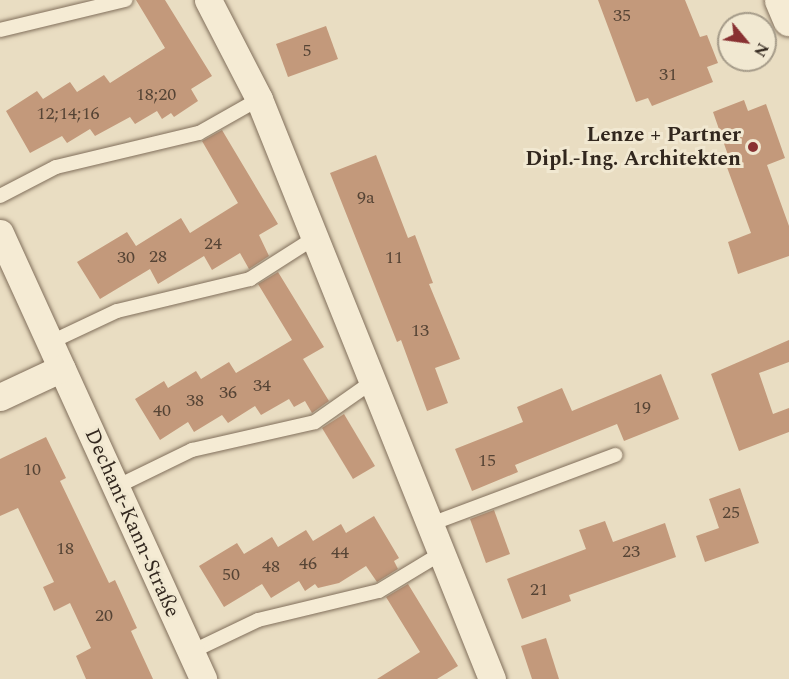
<!DOCTYPE html>
<html>
<head>
<meta charset="utf-8">
<style>
  body { margin:0 }
  #map { position:relative; width:789px; height:679px; overflow:hidden; background:#e9ddc2; font-family:Spectral,serif }
  div>[style] { position:absolute }
  .building>* { inset:0; background:#c3997b }
  .roads { filter:drop-shadow(0 0 2px #816f5b) drop-shadow(0 0 2px #816f5b) }
  .service>* { height:14px; margin:-7px; padding:0 7px; transform-origin:7px; border-radius:7px; background:#f5ebd4 }
  .minor>* { height:27px; margin:-13.5px; padding:0 13.5px; transform-origin:13.5px; border-radius:13.5px; background:#f5ebd4 }
  .tertiary>* { height:33px; margin:-16.5px; padding:0 16.5px; transform-origin:16.5px; border-radius:16.5px; background:#f5ebd4 }
  .dots>* { width:16px; height:16px; translate:-50% -50%; box-sizing:border-box; border:3px solid #f1e8d1; border-radius:50% }
  span { translate:-50% -50%; white-space:nowrap; text-align:center; line-height:1.15; -webkit-text-stroke:6px #f1e8d1; paint-order:stroke }
  .number-label { font-size:18px; color:#564435 }
  .number-label span { -webkit-text-stroke-width:0 }
  .poi-label { font-size:21px; color:#32271e; font-weight:700 }
  .right { translate:-100% -50%; text-align:right }
  .street-label { font-size:21px; color:#32271e }
  .north { position:absolute; left:717px; top:12px; width:60px; height:60px; box-sizing:border-box; background:#f1e8d1; border:2px solid #a59b89; border-radius:50%; rotate:119deg; font-size:16px; font-weight:700; line-height:24px; text-align:center; color:#32271e }
  .north::after { content:''; display:block; margin:auto; width:21px; height:27px; background:#893132; clip-path:polygon(50% 0,100% 100%,50% 72%,0 100%) }
</style>
</head>
<body>
<div id="map">
  <div class="building">
    <div style="clip-path:polygon(136px 0,165px 0,212px 76px,191px 89px,198px 101px,174px 117px,171px 113px,162px 119px,157px 111px,135px 124px,130px 117px,95px 136px,90px 129px,67px 143px,62px 136px,30px 153px,6px 111px,37px 91px,43px 99px,70px 82px,77px 92px,104px 75px,110px 83px,165px 48px)"></div>
    <div style="clip-path:polygon(598px 0,685px 0,700px 37px,707px 35px,718px 63px,707px 67px,713px 82px,652px 106px,648px 98px,636px 102px)"></div>
    <div style="clip-path:polygon(326px 26px,338px 59px,288px 77px,276px 44px)"></div>
    <div style="clip-path:polygon(744px 100px,748px 111px,766px 104px,785px 158px,767px 165px,789px 226px,789px 256px,738px 274px,728px 242px,751px 233px,724px 159px,729px 158px,713px 112px)"></div>
    <div style="clip-path:polygon(222px 130px,278px 224px,259px 235px,269px 256px,249px 269px,240px 253px,212px 270px,204px 256px,158px 284px,150px 269px,100px 299px,77px 262px,127px 232px,136px 246px,181px 218px,190px 233px,238px 203px,202px 141px)"></div>
    <div style="clip-path:polygon(376px 155px,408px 238px,415px 235px,433px 283px,429px 284px,460px 359px,435px 368px,448px 403px,427px 411px,401px 340px,397px 342px,330px 173px)"></div>
    <div style="clip-path:polygon(278px 272px,324px 347px,303px 359px,329px 401px,312px 413px,305px 401px,294px 407px,289px 399px,261px 415px,255px 406px,228px 423px,222px 415px,194px 432px,188px 422px,160px 440px,135px 399px,164px 381px,168px 388px,196px 371px,201px 379px,229px 362px,236px 373px,292px 340px,258px 284px)"></div>
    <div style="clip-path:polygon(789px 340px,789px 362px,759px 373px,773px 414px,789px 408px,789px 432px,739px 451px,711px 374px)"></div>
    <div style="clip-path:polygon(661px 374px,679px 419px,624px 441px,617px 424px,515px 465px,518px 472px,472px 491px,455px 449px,523px 422px,517px 407px,562px 388px,572px 411px)"></div>
    <div style="clip-path:polygon(344px 414px,375px 466px,353px 479px,322px 428px)"></div>
    <div style="clip-path:polygon(46px 437px,66px 478px,60px 481px,109px 583px,115px 580px,137px 628px,131px 631px,153px 679px,86px 679px,76px 656px,91px 648px,70px 603px,54px 611px,43px 587px,54px 582px,18px 508px,0 516px,0 459px)"></div>
    <div style="clip-path:polygon(740px 488px,759px 543px,705px 562px,696px 536px,719px 528px,709px 499px)"></div>
    <div style="clip-path:polygon(494px 510px,510px 554px,486px 563px,470px 519px)"></div>
    <div style="clip-path:polygon(374px 516px,399px 558px,394px 561px,398px 569px,377px 582px,366px 566px,339px 583px,318px 588px,315px 584px,305px 591px,299px 581px,271px 598px,262px 584px,224px 607px,199px 566px,237px 543px,244px 554px,272px 537px,278px 547px,306px 530px,313px 541px,341px 524px,346px 533px)"></div>
    <div style="clip-path:polygon(605px 521px,613px 542px,665px 523px,676px 557px,569px 595px,571px 601px,522px 619px,507px 579px,586px 549px,579px 530px)"></div>
    <div style="clip-path:polygon(408px 584px,458px 666px,437px 679px,377px 679px,420px 652px,386px 597px)"></div>
    <div style="clip-path:polygon(546px 638px,559px 679px,532px 679px,521px 646px)"></div>
  </div>
  <div class="roads">
    <div class="service">
      <div style="left:0;top:30px;width:129px;rotate:-13.5deg"></div>
      <div style="left:0;top:196px;width:63px;rotate:-27.4deg"></div>
      <div style="left:56px;top:167px;width:147px;rotate:-13.4deg"></div>
      <div style="left:199px;top:133px;width:69px;rotate:-29.5deg"></div>
      <div style="left:51px;top:342px;width:73px;rotate:-25.2deg"></div>
      <div style="left:117px;top:311px;width:137px;rotate:-13.5deg"></div>
      <div style="left:250px;top:279px;width:76px;rotate:-32.6deg"></div>
      <div style="left:116px;top:487px;width:85px;rotate:-26deg"></div>
      <div style="left:192px;top:450px;width:126px;rotate:-12.8deg"></div>
      <div style="left:315px;top:422px;width:70px;rotate:-35.1deg"></div>
      <div style="left:428px;top:525px;width:200px;rotate:-20.5deg"></div>
      <div style="left:191px;top:652px;width:74px;rotate:-25.5deg"></div>
      <div style="left:258px;top:620px;width:124px;rotate:-13.5deg"></div>
      <div style="left:379px;top:591px;width:71px;rotate:-31.2deg"></div>
    </div>
    <div class="minor">
      <div style="left:208px;top:0;width:111px;rotate:62.7deg"></div>
      <div style="left:259px;top:99px;width:625px;rotate:68.11deg"></div>
      <div style="left:0;top:233px;width:490px;rotate:65.5deg"></div>
      <div style="left:0;top:397px;width:68px;rotate:-25.1deg"></div>
    </div>
    <div class="tertiary">
      <div style="left:781px;top:0;width:21px;rotate:67deg"></div>
    </div>
  </div>
  <div class="dots">
    <div style="left:753px;top:147px;background:#893132"></div>
  </div>
  <div class="number-label">
    <span style="left:622px;top:16px">35</span>
    <span style="left:307px;top:51px">5</span>
    <span style="left:668px;top:75px">31</span>
    <span style="left:156px;top:95px">18;20</span>
    <span style="left:68px;top:114px">12;14;16</span>
    <span style="left:366px;top:198px">9a</span>
    <span style="left:213px;top:244px">24</span>
    <span style="left:158px;top:257px">28</span>
    <span style="left:126px;top:258px">30</span>
    <span style="left:394px;top:258px">11</span>
    <span style="left:420px;top:331px">13</span>
    <span style="left:262px;top:386px">34</span>
    <span style="left:228px;top:393px">36</span>
    <span style="left:195px;top:401px">38</span>
    <span style="left:642px;top:408px">19</span>
    <span style="left:162px;top:411px">40</span>
    <span style="left:487px;top:461px">15</span>
    <span style="left:32px;top:470px">10</span>
    <span style="left:731px;top:513px">25</span>
    <span style="left:65px;top:549px">18</span>
    <span style="left:631px;top:552px">23</span>
    <span style="left:340px;top:553px">44</span>
    <span style="left:308px;top:564px">46</span>
    <span style="left:271px;top:567px">48</span>
    <span style="left:231px;top:575px">50</span>
    <span style="left:539px;top:590px">21</span>
    <span style="left:104px;top:616px">20</span>
  </div>
  <div class="poi-label">
    <span class="right" style="left:741px;top:147px">Lenze + Partner<br>Dipl.-Ing. Architekten</span>
  </div>
  <div class="street-label">
    <span style="left:132px;top:523px;rotate:66deg">Dechant-Kann-Straße</span>
  </div>
  <div class="north">N</div>
</div>
</body>
</html>
